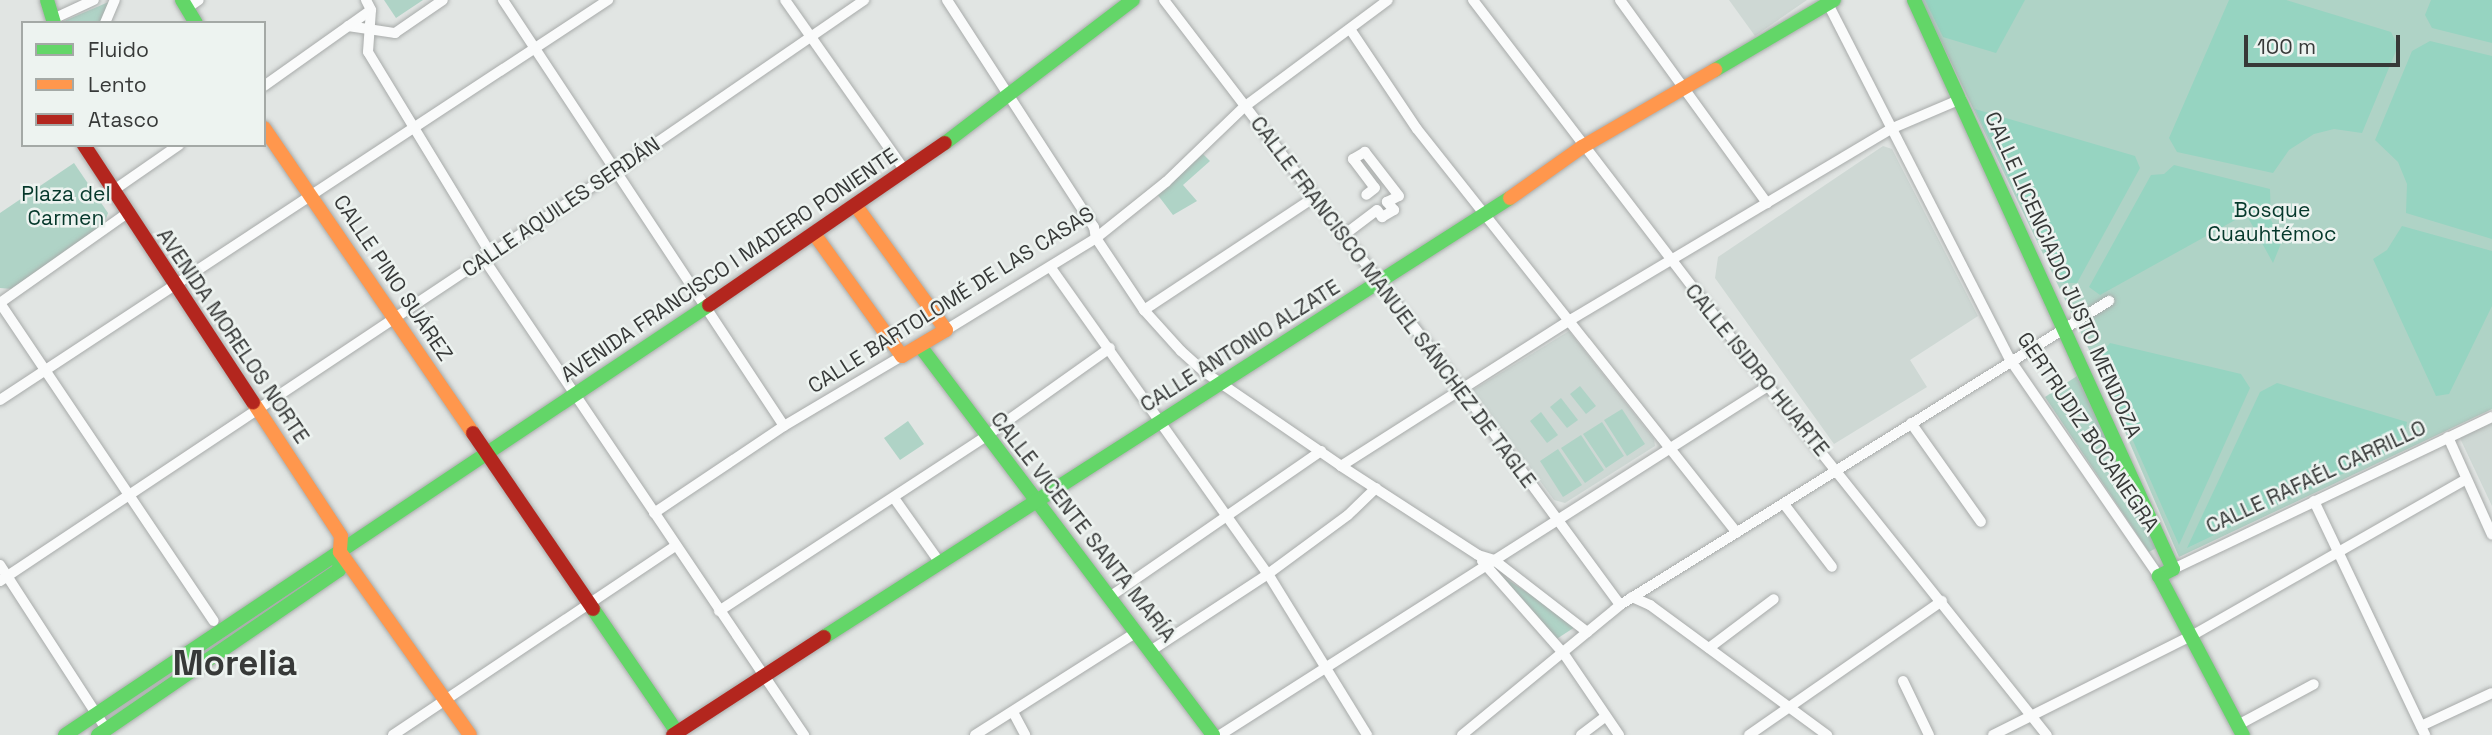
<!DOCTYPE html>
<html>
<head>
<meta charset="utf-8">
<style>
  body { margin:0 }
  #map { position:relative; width:2492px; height:735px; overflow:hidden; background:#e1e5e3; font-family:"Space Grotesk",sans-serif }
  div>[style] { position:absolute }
  .built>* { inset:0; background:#ced8d4 }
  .green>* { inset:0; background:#afd3c6 }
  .forest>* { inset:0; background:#96d4c1 }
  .roads { filter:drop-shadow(0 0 2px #a8abaa) drop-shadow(0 0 2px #a8abaa) }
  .street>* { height:10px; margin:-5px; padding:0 5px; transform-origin:5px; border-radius:5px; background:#fafbfb }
  .fast>* { height:14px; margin:-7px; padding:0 7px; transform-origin:7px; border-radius:7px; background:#63d668 }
  .slow>* { height:14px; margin:-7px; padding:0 7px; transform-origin:7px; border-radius:7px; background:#ff974d }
  .jam>* { height:14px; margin:-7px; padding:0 7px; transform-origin:7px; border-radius:7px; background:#b3261e }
  span { translate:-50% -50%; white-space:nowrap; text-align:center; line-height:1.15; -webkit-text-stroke:5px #edf3f0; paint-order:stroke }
  .park-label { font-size:21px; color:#05382b }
  .street-label { font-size:21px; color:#373938 }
  .town-label { font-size:35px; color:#373938; font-weight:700 }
  .legend { position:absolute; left:21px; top:21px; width:245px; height:126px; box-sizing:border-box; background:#edf3f0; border:2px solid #a4a9a6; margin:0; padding:9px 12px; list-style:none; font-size:21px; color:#373938 }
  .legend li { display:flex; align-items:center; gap:14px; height:35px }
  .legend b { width:35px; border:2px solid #a4a9a6 }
  .scale { position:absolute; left:2244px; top:35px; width:156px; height:32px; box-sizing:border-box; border:4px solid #373938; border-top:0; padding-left:9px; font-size:21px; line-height:24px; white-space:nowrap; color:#373938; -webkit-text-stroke:5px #edf3f0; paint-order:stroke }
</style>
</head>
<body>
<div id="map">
  <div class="built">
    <div style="clip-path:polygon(1729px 0,1807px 0,1755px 36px)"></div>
    <div style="clip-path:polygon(1883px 146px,1892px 149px,1978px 316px,1910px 360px,1927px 387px,1834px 444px,1715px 278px,1718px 257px)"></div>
    <div style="clip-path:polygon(1569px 331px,1654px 439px,1655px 446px,1565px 503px,1554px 500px,1473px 390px)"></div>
    <div style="clip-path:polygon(2492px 418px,2492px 506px,2458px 434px)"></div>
  </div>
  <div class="green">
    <div style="clip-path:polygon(384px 0,423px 0,396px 18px)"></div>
    <div style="clip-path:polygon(1921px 0,2492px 0,2492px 409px,2179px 557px,2093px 358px)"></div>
    <div style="clip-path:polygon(111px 1px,101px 23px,64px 23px,64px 21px)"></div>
    <div style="clip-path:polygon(1203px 154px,1210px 161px,1183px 185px,1197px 201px,1173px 215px,1157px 194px)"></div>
    <div style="clip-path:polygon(74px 163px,108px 213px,104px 225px,12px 289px,0 288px,0 213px)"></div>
    <div style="clip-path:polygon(2077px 376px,2158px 547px,2149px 552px,2045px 397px)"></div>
    <div style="clip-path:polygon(1580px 386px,1596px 406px,1586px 414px,1570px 394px)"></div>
    <div style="clip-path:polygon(1561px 398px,1578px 420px,1567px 428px,1550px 407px)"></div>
    <div style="clip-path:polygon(1622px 409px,1645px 444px,1627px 456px,1604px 420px)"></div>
    <div style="clip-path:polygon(1541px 412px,1558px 435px,1547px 443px,1530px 421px)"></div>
    <div style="clip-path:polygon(908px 421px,924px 444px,900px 460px,884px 438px)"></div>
    <div style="clip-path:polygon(1602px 422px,1624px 456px,1606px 468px,1583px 434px)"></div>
    <div style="clip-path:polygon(1581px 435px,1604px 470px,1585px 483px,1561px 448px)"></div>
    <div style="clip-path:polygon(1558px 449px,1582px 485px,1563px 497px,1540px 461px)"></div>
    <div style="clip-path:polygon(1502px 576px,1574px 623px,1575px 627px,1555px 640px)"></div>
  </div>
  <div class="forest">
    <div style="clip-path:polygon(1925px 0,2025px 0,1996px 53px,1943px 37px)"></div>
    <div style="clip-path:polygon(2229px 0,2286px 0,2391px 32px,2398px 46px,2362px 133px,2334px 129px,2314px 134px,2289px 150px,2273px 173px,2177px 152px,2169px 138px)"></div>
    <div style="clip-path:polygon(2431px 0,2492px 0,2492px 43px,2432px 28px,2425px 15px)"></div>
    <div style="clip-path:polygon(2430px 41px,2492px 56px,2492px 239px,2406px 213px,2407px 184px,2398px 162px,2375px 140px,2412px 51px)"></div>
    <div style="clip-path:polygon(1975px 109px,2135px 156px,2140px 168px,2077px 283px,2060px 283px)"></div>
    <div style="clip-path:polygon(2174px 165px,2270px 189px,2271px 220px,2282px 241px,2273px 263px,2246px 214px,2100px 295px,2089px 287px,2151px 175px,2164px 174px)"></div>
    <div style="clip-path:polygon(2402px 226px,2492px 251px,2492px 306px,2449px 394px,2436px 396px,2373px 259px,2387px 250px)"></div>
    <div style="clip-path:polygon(2110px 343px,2241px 374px,2250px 388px,2179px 545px,2097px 359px)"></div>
    <div style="clip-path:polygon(2277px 383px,2407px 422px,2403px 445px,2187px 548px,2260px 392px)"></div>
  </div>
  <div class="roads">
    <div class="street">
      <div style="left:366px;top:0;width:11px;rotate:63deg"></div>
      <div style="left:371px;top:10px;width:42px;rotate:94.1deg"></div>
      <div style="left:368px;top:52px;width:237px;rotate:58.7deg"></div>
      <div style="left:503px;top:0;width:510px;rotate:56.59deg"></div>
      <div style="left:785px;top:0;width:210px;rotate:54.9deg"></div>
      <div style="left:947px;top:0;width:270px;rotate:57.1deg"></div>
      <div style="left:1094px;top:227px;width:11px;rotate:80deg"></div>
      <div style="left:1096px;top:238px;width:87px;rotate:56.3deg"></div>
      <div style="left:1144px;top:310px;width:55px;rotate:47.9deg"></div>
      <div style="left:1181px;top:351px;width:30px;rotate:42deg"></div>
      <div style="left:1203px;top:371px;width:168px;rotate:34.5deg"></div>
      <div style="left:1341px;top:466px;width:163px;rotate:33deg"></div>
      <div style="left:1478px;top:555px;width:17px;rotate:17deg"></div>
      <div style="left:1494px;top:560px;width:118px;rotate:37.7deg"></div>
      <div style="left:1164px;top:0;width:492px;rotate:52.6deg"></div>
      <div style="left:1463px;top:391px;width:265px;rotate:53.7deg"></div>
      <div style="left:1473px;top:0;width:486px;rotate:52.6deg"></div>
      <div style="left:1768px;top:386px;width:447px;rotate:51.4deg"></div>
      <div style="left:1620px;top:0;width:251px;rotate:54.1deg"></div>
      <div style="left:1826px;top:0;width:406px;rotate:62.9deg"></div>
      <div style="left:2011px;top:361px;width:261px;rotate:55.5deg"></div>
      <div style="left:187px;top:8px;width:14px;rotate:-34deg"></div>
      <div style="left:53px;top:19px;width:45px;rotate:-24.9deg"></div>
      <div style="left:105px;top:23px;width:25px;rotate:-67deg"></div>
      <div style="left:348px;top:26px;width:48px;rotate:8.5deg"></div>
      <div style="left:395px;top:33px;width:58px;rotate:-34.5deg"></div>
      <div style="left:1350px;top:29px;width:120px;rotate:56.2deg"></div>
      <div style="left:1417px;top:129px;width:515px;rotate:51.62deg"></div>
      <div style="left:264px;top:86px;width:131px;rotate:-35.4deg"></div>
      <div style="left:111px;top:192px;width:83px;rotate:-34.7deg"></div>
      <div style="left:126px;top:214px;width:154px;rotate:144.8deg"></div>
      <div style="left:0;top:303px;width:383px;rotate:56.1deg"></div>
      <div style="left:1344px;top:235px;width:41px;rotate:-37.1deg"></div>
      <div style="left:1377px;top:210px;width:9px;rotate:54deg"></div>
      <div style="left:1382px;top:217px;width:14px;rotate:-30deg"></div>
      <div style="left:1394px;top:210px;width:11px;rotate:-131deg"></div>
      <div style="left:1387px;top:202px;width:13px;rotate:-27deg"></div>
      <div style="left:1399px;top:196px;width:56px;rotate:-127.7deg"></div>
      <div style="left:1365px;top:152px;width:14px;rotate:150deg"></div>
      <div style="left:1353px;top:159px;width:36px;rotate:53deg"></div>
      <div style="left:1375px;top:188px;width:11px;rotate:142deg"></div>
      <div style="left:484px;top:259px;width:574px;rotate:56.09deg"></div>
      <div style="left:1051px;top:268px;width:375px;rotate:54.7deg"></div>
      <div style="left:1268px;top:574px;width:189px;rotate:58.4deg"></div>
      <div style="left:1144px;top:310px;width:205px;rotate:-33.5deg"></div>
      <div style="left:946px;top:330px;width:176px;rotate:-31.5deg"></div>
      <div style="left:1096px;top:238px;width:90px;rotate:-38.7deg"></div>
      <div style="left:1166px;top:182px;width:108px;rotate:-43.9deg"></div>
      <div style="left:1244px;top:107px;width:179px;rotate:-36.6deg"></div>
      <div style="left:0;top:400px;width:728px;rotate:-33.34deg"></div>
      <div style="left:1911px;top:423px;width:121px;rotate:54.7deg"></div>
      <div style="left:2448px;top:437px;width:107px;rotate:65.8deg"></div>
      <div style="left:1341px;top:466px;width:274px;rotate:-32.5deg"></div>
      <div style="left:1572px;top:319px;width:374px;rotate:-30.8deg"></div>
      <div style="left:1893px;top:128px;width:74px;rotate:-23.1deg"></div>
      <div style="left:894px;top:498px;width:80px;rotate:54.7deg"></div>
      <div style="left:2314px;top:501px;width:259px;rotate:64.6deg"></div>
      <div style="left:1784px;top:504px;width:79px;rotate:52.7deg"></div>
      <div style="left:654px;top:513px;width:156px;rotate:-33.8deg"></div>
      <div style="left:784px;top:426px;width:137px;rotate:-30.7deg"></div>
      <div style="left:1482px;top:561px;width:124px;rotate:48.6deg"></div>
      <div style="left:1564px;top:654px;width:98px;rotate:55.8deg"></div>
      <div style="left:0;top:565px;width:195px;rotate:57.1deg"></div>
      <div style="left:2173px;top:569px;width:353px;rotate:-25.5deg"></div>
      <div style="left:0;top:581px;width:741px;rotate:-33.67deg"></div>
      <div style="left:617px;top:170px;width:300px;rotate:-34.5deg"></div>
      <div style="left:1632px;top:597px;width:20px;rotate:24deg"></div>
      <div style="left:1650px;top:605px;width:220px;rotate:36.3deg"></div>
      <div style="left:1108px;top:598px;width:259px;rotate:-34.6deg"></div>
      <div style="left:719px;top:611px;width:319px;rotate:-33.2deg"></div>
      <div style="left:986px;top:436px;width:152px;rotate:-35.4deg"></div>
      <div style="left:1709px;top:648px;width:81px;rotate:-37deg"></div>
      <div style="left:1152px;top:650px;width:139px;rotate:-33.2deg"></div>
      <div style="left:1268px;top:574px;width:99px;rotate:-36.4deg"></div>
      <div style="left:1348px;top:515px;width:39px;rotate:-44deg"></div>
      <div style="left:1903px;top:681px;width:60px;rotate:64.3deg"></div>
      <div style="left:1013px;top:712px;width:26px;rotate:62deg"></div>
      <div style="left:2238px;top:725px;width:86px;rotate:-28.3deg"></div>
      <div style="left:2421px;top:726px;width:78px;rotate:-24.9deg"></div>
      <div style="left:393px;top:735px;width:339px;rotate:-33.8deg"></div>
      <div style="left:975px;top:735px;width:190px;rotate:-32.5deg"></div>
      <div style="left:1220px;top:735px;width:650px;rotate:-32.49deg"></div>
      <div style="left:1462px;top:735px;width:205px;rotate:-39.4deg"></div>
      <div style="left:1620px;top:605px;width:576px;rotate:-31.87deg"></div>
      <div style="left:1581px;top:735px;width:31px;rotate:-37deg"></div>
      <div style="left:1749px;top:735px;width:235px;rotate:-34.8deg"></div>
      <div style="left:1993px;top:735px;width:224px;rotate:-26.6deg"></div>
      <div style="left:2193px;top:635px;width:314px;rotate:-29.7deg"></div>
    </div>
    <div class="fast">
      <div style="left:47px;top:0;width:24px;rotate:73deg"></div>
      <div style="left:182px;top:0;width:27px;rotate:59deg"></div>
      <div style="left:1914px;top:0;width:625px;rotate:65.53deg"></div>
      <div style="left:2173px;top:569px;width:16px;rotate:153deg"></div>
      <div style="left:2159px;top:576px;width:180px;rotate:62.2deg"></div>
      <div style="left:1715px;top:70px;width:138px;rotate:-30.5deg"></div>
      <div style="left:945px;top:143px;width:236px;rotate:-37.3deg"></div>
      <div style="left:920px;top:346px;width:487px;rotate:53deg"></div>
      <div style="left:593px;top:609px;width:153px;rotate:55.7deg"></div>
      <div style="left:824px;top:637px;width:814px;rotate:-32.62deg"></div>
      <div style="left:65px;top:735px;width:774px;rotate:-33.73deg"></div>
      <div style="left:98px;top:735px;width:292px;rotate:-34.4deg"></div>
      <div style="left:339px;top:570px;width:18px;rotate:-87deg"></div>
    </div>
    <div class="slow">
      <div style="left:264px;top:128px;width:370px;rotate:55.6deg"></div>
      <div style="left:1510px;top:198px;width:88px;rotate:-35.3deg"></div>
      <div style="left:1582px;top:147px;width:154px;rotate:-30.1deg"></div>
      <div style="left:815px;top:235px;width:149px;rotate:54.3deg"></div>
      <div style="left:902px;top:356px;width:51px;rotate:-30.6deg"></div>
      <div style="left:946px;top:330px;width:153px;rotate:-126deg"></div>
      <div style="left:253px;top:402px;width:160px;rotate:56.7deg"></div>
      <div style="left:341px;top:536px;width:16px;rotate:94deg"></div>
      <div style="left:340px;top:552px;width:224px;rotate:54.6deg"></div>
    </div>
    <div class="jam">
      <div style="left:84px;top:145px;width:308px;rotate:56.7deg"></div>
      <div style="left:709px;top:305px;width:286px;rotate:-34.5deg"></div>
      <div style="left:473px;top:433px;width:213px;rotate:55.7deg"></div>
      <div style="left:673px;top:735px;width:180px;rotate:-33deg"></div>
    </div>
  </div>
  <div class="park-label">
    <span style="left:66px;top:206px">Plaza del<br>Carmen</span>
    <span style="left:2272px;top:222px">Bosque<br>Cuauhtémoc</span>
  </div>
  <div class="street-label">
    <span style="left:561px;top:207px;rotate:-34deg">CALLE AQUILES SERDÁN</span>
    <span style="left:729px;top:265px;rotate:-34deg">AVENIDA FRANCISCO I MADERO PONIENTE</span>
    <span style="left:2063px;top:275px;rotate:66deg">CALLE LICENCIADO JUSTO MENDOZA</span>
    <span style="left:393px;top:278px;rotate:56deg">CALLE PINO SUÁREZ</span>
    <span style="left:951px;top:300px;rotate:-32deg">CALLE BARTOLOMÉ DE LAS CASAS</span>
    <span style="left:1393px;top:302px;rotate:53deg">CALLE FRANCISCO MANUEL SÁNCHEZ DE TAGLE</span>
    <span style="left:233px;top:336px;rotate:56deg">AVENIDA MORELOS NORTE</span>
    <span style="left:1240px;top:346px;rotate:-32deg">CALLE ANTONIO ALZATE</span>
    <span style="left:1757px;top:370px;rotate:51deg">CALLE ISIDRO HUARTE</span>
    <span style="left:2088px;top:432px;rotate:56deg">GERTRUDIZ BOCANEGRA</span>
    <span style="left:2316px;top:477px;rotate:-25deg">CALLE RAFAÉL CARRILLO</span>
    <span style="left:1083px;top:527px;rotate:52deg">CALLE VICENTE SANTA MARÍA</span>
  </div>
  <div class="town-label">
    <span style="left:235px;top:663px">Morelia</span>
  </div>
  <ul class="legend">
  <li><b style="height:9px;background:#63d668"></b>Fluido</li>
  <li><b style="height:9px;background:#ff974d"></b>Lento</li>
  <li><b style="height:9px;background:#b3261e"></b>Atasco</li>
  </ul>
  <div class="scale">100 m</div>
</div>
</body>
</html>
